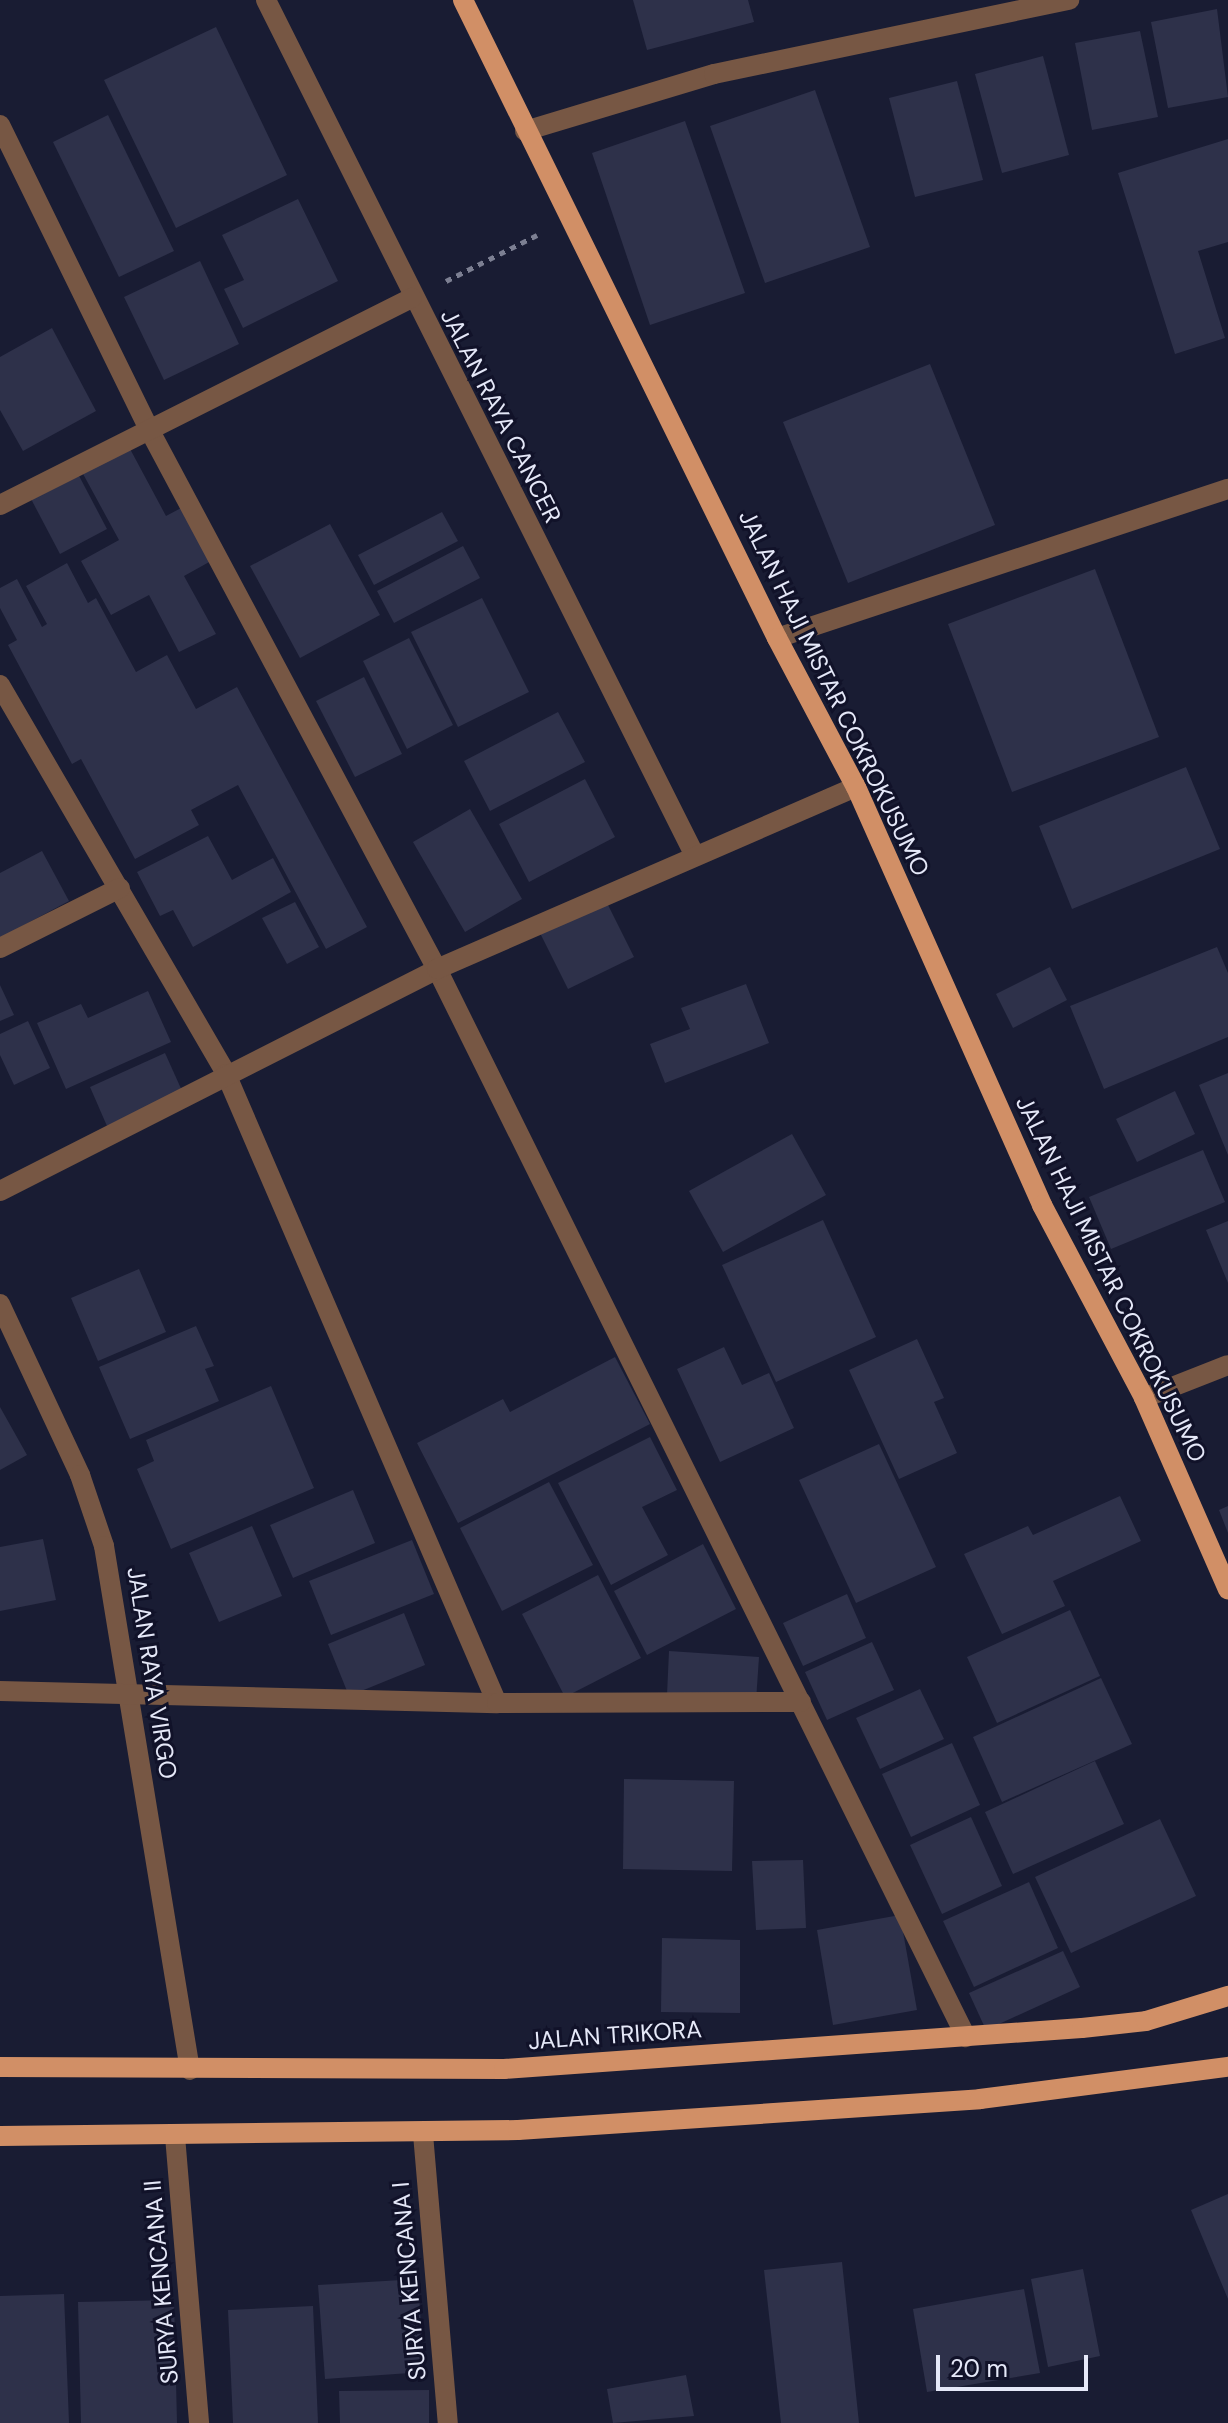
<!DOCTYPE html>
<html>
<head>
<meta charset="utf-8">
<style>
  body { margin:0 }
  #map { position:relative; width:1228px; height:2423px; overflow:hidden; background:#191c33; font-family:"DM Sans",sans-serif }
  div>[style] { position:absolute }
  .building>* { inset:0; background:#2e314a }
  .path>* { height:5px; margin-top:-2.5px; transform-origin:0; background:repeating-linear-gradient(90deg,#7c7f92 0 6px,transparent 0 12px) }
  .minor>* { height:20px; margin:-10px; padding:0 10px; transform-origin:10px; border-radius:10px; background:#775744 }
  .tertiary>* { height:20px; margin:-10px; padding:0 10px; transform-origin:10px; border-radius:10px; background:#775744 }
  .primary>* { height:20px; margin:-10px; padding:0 10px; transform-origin:10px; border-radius:10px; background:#d18f66 }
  span { translate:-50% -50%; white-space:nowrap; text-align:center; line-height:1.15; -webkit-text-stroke:6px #111229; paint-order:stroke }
  .street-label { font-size:24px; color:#e5e8f8 }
  .scale { position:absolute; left:936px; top:2355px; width:152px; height:36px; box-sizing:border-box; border:4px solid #e5e8f8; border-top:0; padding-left:10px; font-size:24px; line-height:28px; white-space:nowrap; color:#e5e8f8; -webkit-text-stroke:6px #111229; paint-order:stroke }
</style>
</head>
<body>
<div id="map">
  <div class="building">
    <div style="clip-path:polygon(633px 0,748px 0,754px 22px,647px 50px)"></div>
    <div style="clip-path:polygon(1217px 9px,1228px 97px,1168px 108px,1151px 22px)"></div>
    <div style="clip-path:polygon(216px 27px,287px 175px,176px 228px,104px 80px)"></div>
    <div style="clip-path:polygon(1140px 31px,1158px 117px,1092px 130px,1075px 43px)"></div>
    <div style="clip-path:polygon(1043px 56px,1069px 155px,1002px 173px,975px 74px)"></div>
    <div style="clip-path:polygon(957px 81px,983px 180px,915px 197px,889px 98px)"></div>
    <div style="clip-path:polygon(815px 90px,870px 247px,765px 283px,710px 126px)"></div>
    <div style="clip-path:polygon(108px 115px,174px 251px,119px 277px,53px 142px)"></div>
    <div style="clip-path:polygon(685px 121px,745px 293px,650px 325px,592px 153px)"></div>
    <div style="clip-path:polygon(1228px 139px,1228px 242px,1198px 251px,1225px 338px,1175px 354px,1118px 173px)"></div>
    <div style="clip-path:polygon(298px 199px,338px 281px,243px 328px,224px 289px,244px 280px,222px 235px)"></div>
    <div style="clip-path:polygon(200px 261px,239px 344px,164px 380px,124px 297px)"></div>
    <div style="clip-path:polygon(52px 328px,96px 411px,23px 451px,0 410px,0 357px)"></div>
    <div style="clip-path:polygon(930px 364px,995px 525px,848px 583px,783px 422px)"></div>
    <div style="clip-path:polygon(129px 447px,166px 516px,183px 507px,211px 561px,184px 576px,216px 634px,179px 652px,149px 595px,111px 615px,81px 561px,119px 540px,82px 472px)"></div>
    <div style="clip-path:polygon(77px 472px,107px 529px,60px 554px,30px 497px)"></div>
    <div style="clip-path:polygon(442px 512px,458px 541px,374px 585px,358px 555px)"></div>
    <div style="clip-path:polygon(330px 524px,380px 615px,300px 658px,250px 566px)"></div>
    <div style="clip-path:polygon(463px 546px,480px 578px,394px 623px,377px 591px)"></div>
    <div style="clip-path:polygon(67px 563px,88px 603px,96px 598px,136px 672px,167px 655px,196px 709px,237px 687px,367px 927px,326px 949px,238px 785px,191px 810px,199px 825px,135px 859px,81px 759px,72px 764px,8px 645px,17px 640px,0 608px,0 588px,17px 579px,42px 627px,47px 624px,26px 586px)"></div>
    <div style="clip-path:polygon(1095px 569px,1159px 737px,1012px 792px,948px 624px)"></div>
    <div style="clip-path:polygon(482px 598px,529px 692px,458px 727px,411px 632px)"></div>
    <div style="clip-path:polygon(409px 638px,453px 725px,407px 749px,363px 661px)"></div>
    <div style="clip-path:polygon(364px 677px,402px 754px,355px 777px,316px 701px)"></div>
    <div style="clip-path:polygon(558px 712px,585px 762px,490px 811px,464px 761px)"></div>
    <div style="clip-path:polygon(1186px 767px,1220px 849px,1072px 909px,1039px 826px)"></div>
    <div style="clip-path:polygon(585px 779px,615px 837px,529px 882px,499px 824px)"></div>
    <div style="clip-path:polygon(470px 809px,522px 899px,465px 932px,413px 842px)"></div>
    <div style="clip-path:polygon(208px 836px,232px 880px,273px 858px,291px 892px,193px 947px,173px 910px,160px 916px,137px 872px)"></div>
    <div style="clip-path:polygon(42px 851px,69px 901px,0 938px,0 873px)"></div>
    <div style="clip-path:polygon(606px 901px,634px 957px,568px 989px,540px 933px)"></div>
    <div style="clip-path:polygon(295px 902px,319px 947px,287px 964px,262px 918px)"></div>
    <div style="clip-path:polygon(1217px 947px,1228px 973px,1228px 1037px,1104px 1089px,1070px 1006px)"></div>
    <div style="clip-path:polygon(1050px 967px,1067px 1000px,1013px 1028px,996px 994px)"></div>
    <div style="clip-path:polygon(746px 984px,769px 1043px,665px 1083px,650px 1044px,690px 1029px,681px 1008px)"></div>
    <div style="clip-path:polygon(0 985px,14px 1015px,0 1021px)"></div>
    <div style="clip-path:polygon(148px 991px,171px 1042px,66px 1089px,37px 1023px,81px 1004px,88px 1018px)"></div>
    <div style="clip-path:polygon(28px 1021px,50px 1068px,14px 1085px,0 1055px,0 1034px)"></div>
    <div style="clip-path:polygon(165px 1053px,183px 1093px,107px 1126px,90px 1087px)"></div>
    <div style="clip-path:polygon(1228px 1073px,1228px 1155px,1199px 1085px)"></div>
    <div style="clip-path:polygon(1175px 1091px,1195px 1134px,1137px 1162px,1116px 1119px)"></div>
    <div style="clip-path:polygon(792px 1134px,826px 1195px,723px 1252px,689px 1191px)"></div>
    <div style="clip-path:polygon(1203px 1150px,1225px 1202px,1111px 1249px,1089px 1197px)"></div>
    <div style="clip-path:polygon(823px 1220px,876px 1337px,776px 1382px,722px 1265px)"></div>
    <div style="clip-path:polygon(1228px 1221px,1228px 1283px,1206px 1230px)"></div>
    <div style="clip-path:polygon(139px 1269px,166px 1332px,98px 1361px,71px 1298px)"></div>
    <div style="clip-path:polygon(196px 1326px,214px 1366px,205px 1369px,219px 1401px,130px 1439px,99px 1367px)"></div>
    <div style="clip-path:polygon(917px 1339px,944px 1398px,934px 1402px,957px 1453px,899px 1479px,849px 1370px)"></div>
    <div style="clip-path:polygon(724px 1347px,742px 1385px,769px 1373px,794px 1428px,720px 1462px,677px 1369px)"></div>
    <div style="clip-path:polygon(615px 1357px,650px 1424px,458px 1523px,417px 1443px,503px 1399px,510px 1412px)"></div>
    <div style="clip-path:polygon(271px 1386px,314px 1488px,171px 1549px,137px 1469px,154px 1461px,146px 1440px)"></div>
    <div style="clip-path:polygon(0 1407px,27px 1455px,0 1470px)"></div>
    <div style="clip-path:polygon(650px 1437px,677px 1490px,642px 1507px,668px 1555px,611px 1585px,558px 1483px)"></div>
    <div style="clip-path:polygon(879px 1444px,936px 1567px,856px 1603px,799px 1480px)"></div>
    <div style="clip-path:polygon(549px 1482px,593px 1565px,502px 1611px,460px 1528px)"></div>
    <div style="clip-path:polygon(353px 1490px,375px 1543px,293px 1578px,270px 1525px)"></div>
    <div style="clip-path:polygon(1120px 1496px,1141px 1541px,1053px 1581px,1065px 1606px,1002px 1634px,964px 1554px,1028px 1526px,1033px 1535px)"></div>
    <div style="clip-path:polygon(1228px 1506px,1228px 1533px,1219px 1510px)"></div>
    <div style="clip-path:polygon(252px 1526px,282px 1596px,219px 1622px,189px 1553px)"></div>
    <div style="clip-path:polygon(43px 1539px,56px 1600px,0 1611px,0 1547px)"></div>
    <div style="clip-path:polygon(412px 1540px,434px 1594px,331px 1635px,309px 1581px)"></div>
    <div style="clip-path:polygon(703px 1544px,736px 1609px,647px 1655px,614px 1591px)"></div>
    <div style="clip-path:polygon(598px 1575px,641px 1658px,565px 1697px,522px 1614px)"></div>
    <div style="clip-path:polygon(847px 1594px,866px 1638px,803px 1666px,783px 1623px)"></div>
    <div style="clip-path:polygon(1070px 1610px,1100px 1676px,997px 1723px,967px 1657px)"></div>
    <div style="clip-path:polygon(404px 1613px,425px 1665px,349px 1696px,328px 1644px)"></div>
    <div style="clip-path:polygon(872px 1642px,894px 1690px,827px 1720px,805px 1672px)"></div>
    <div style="clip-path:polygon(669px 1651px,759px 1657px,756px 1701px,667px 1695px)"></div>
    <div style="clip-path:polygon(1101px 1678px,1132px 1744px,1002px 1802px,973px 1737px)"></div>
    <div style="clip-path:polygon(920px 1689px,944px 1739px,880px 1769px,856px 1718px)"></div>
    <div style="clip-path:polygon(952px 1743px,980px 1805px,911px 1837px,882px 1774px)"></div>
    <div style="clip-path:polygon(1095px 1761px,1124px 1824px,1013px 1874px,985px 1812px)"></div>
    <div style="clip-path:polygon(624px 1779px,734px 1781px,732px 1871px,623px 1869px)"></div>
    <div style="clip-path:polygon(971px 1817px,1002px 1886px,942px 1914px,910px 1845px)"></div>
    <div style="clip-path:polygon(1160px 1819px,1196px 1896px,1071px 1953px,1035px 1877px)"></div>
    <div style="clip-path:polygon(803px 1860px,806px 1928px,756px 1930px,752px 1861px)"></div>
    <div style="clip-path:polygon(1029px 1882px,1058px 1948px,974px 1987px,943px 1921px)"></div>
    <div style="clip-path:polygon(900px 1915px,917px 2010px,833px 2025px,817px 1930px)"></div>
    <div style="clip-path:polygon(662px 1938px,740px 1940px,740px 2013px,661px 2012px)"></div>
    <div style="clip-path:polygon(1063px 1951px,1080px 1987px,986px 2030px,969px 1993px)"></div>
    <div style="clip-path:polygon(1228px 2194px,1228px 2299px,1191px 2210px)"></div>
    <div style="clip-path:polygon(842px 2262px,859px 2423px,781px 2423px,764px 2270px)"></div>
    <div style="clip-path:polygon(1083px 2269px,1100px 2356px,1048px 2367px,1031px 2279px)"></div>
    <div style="clip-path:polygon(418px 2279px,424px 2372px,325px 2379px,318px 2285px)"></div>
    <div style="clip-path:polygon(1024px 2289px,1040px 2373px,927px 2392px,913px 2309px)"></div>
    <div style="clip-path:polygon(64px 2294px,69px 2423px,0 2423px,0 2296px)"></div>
    <div style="clip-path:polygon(174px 2300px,177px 2423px,81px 2423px,78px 2302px)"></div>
    <div style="clip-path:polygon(313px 2306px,318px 2423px,233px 2423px,228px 2310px)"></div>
    <div style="clip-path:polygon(686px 2375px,694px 2416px,613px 2423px,607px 2389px)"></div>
    <div style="clip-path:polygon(429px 2390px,429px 2423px,340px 2423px,339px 2391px)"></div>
  </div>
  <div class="path">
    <div style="left:446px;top:281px;width:102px;rotate:-26.8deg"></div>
  </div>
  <div class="minor">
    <div style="left:266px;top:0;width:955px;rotate:63.38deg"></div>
    <div style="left:0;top:125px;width:343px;rotate:63.9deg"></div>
    <div style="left:151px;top:433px;width:608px;rotate:61.92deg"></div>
    <div style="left:437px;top:969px;width:1192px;rotate:63.65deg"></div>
    <div style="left:0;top:505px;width:461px;rotate:-26.7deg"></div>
    <div style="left:777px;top:638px;width:475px;rotate:-18.3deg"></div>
    <div style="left:0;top:685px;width:450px;rotate:59.8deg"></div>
    <div style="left:226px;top:1074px;width:685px;rotate:66.69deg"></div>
    <div style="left:0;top:948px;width:134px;rotate:-26.6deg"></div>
    <div style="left:0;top:1191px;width:490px;rotate:-26.9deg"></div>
    <div style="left:437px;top:969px;width:457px;rotate:-23.5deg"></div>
    <div style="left:0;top:1304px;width:189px;rotate:64.9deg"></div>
    <div style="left:80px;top:1475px;width:75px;rotate:71.3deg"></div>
    <div style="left:104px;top:1546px;width:531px;rotate:80.68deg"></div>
    <div style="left:1144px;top:1398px;width:90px;rotate:-21.4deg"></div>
    <div style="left:0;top:1691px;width:497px;rotate:1.4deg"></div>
    <div style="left:497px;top:1703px;width:304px;rotate:-0.2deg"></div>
    <div style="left:423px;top:2134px;width:290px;rotate:85.1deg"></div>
    <div style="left:175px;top:2136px;width:288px;rotate:85.2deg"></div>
  </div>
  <div class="tertiary">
    <div style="left:525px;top:131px;width:197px;rotate:-16.8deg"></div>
    <div style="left:714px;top:74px;width:363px;rotate:-11.8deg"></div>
  </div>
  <div class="primary">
    <div style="left:463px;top:0;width:711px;rotate:63.8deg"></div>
    <div style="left:777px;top:638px;width:169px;rotate:62.1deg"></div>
    <div style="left:856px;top:787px;width:458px;rotate:66deg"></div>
    <div style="left:1042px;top:1205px;width:218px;rotate:62.1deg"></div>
    <div style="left:1144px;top:1398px;width:209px;rotate:66.3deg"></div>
    <div style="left:0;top:2067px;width:504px;rotate:0.23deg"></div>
    <div style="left:504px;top:2069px;width:579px;rotate:-4.06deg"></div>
    <div style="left:1082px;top:2028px;width:64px;rotate:-6.2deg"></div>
    <div style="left:1146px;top:2021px;width:86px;rotate:-17deg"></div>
    <div style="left:0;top:2136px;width:518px;rotate:-0.66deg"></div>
    <div style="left:518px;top:2130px;width:463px;rotate:-3.8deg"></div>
    <div style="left:980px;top:2099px;width:250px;rotate:-7.4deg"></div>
  </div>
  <div class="street-label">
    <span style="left:501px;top:416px;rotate:63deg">JALAN RAYA CANCER</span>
    <span style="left:834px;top:693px;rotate:64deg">JALAN HAJI MISTAR COKROKUSUMO</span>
    <span style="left:1111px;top:1279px;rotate:64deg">JALAN HAJI MISTAR COKROKUSUMO</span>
    <span style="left:152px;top:1673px;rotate:81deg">JALAN RAYA VIRGO</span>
    <span style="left:615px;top:2035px;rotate:-4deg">JALAN TRIKORA</span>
    <span style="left:409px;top:2281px;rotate:-95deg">SURYA KENCANA I</span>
    <span style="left:161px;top:2282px;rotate:-95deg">SURYA KENCANA II</span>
  </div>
  <div class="scale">20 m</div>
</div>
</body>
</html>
